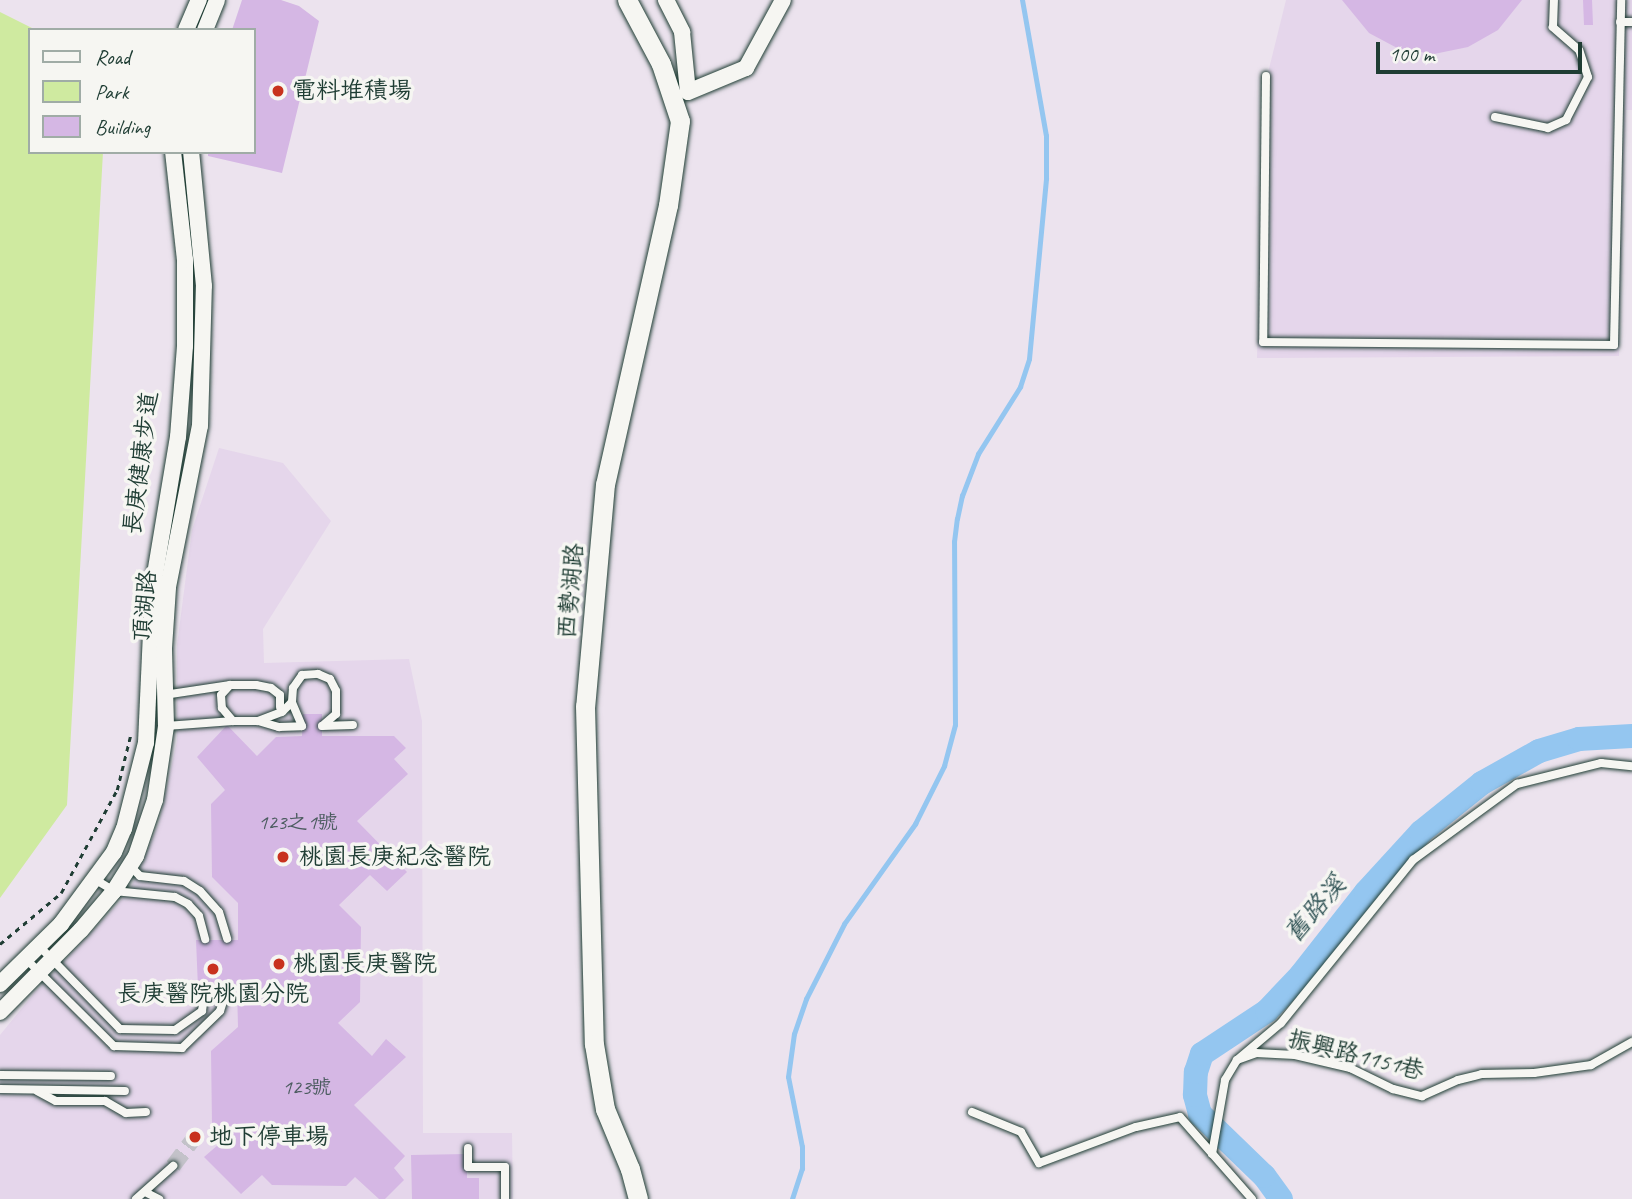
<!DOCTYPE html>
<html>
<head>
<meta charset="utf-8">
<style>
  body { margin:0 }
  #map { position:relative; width:1632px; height:1199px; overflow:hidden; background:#ece3ee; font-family:Caveat,"LXGW WenKai TC",sans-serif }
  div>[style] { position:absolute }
  .built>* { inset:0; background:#e5d6eb }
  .green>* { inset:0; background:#cfeaa0 }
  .stream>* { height:4.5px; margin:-2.25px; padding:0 2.25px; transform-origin:2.25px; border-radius:2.25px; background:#94c6f0 }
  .river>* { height:24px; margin:-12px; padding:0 12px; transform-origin:12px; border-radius:12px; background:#94c6f0 }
  .building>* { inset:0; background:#d5b7e4 }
  .minor-tunnel>* { height:16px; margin-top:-8px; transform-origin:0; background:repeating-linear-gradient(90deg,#c3c2c9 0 16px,transparent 0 24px) }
  .path>* { height:2.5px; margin-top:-1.25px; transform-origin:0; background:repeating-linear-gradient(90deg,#1f3d34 0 5px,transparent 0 10px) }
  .roads { filter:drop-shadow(0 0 2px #1f3d34) drop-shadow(0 0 2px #1f3d34) }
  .service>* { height:8px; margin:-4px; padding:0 4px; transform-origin:4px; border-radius:4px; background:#f6f6f2 }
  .minor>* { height:16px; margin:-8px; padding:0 8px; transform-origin:8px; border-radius:8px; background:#f6f6f2 }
  .tertiary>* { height:19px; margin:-9.5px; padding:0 9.5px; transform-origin:9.5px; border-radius:9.5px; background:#f6f6f2 }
  .dots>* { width:19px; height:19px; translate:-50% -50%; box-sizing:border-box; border:4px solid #f6f6f2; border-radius:50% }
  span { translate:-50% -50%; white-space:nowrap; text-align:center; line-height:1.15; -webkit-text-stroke:7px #f6f6f2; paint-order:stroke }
  .number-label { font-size:21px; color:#4c5c60 }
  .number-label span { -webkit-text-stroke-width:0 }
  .poi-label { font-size:24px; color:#1f3d34 }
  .left { translate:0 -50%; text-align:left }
  .street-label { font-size:24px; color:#1f3d34 }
  .water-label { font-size:26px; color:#36585a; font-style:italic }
  .legend { position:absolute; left:28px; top:28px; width:228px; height:126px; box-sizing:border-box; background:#f6f6f2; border:2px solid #a0aca6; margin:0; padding:9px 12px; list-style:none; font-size:21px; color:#1f3d34 }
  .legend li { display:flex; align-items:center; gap:14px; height:35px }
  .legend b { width:35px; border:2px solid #a0aca6 }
  .scale { position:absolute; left:1376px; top:42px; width:206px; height:32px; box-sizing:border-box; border:4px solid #1f3d34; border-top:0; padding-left:9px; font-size:21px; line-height:24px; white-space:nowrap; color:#1f3d34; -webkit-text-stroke:5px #f6f6f2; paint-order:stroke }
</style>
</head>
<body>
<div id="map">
  <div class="built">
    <div style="clip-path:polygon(1286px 0,1632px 0,1632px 110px,1626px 110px,1619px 356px,1257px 358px,1263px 93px)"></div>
    <div style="clip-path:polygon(219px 448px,283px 463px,331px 521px,263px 629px,264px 663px,409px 659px,422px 721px,423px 1133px,512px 1133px,513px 1199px,0 1199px,0 1035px,36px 991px,129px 892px,159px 823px,177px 741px,177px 645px,192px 530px)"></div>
  </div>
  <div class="green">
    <div style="clip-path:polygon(0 12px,36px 30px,30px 30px,30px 152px,103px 152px,67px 805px,0 898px)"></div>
  </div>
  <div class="stream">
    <div style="left:792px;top:1199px;width:32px;rotate:-72deg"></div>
    <div style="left:802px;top:1169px;width:22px;rotate:-90deg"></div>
    <div style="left:802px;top:1147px;width:71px;rotate:-101.3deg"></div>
    <div style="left:788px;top:1077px;width:43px;rotate:-82.1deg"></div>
    <div style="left:794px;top:1034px;width:37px;rotate:-71deg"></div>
    <div style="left:806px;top:999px;width:84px;rotate:-63.1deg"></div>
    <div style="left:844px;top:924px;width:123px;rotate:-54.6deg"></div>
    <div style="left:915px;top:824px;width:65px;rotate:-63.4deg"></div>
    <div style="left:944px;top:766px;width:42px;rotate:-75deg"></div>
    <div style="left:955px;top:725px;width:183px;rotate:-90.3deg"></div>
    <div style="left:954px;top:542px;width:23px;rotate:-83deg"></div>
    <div style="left:957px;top:519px;width:24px;rotate:-78deg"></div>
    <div style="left:962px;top:496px;width:45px;rotate:-69.1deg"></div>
    <div style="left:978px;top:454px;width:79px;rotate:-57.9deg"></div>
    <div style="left:1020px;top:387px;width:29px;rotate:-72deg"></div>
    <div style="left:1029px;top:359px;width:181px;rotate:-84.6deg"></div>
    <div style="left:1046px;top:179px;width:43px;rotate:-90deg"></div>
    <div style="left:1046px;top:136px;width:138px;rotate:-100deg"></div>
  </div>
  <div class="river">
    <div style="left:1281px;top:1199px;width:29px;rotate:-126deg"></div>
    <div style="left:1264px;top:1176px;width:89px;rotate:-135.9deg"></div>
    <div style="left:1200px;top:1114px;width:20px;rotate:-105deg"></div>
    <div style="left:1195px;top:1095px;width:23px;rotate:-88deg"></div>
    <div style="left:1196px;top:1072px;width:19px;rotate:-72deg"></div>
    <div style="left:1202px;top:1054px;width:78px;rotate:-33.5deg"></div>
    <div style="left:1267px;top:1011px;width:50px;rotate:-46.6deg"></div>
    <div style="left:1301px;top:975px;width:105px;rotate:-51.9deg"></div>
    <div style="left:1366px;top:892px;width:81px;rotate:-47.5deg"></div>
    <div style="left:1421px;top:832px;width:78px;rotate:-38.8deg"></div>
    <div style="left:1482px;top:783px;width:65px;rotate:-29.3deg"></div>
    <div style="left:1539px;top:751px;width:42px;rotate:-16.7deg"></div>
    <div style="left:1579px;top:739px;width:53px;rotate:-3.2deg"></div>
  </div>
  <div class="building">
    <div style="clip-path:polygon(242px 0,281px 0,299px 6px,319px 21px,282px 173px,208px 156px,208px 152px,254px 152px,254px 30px,232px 30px)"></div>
    <div style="clip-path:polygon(1342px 0,1522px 0,1498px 30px,1468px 47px,1434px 54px,1399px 49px,1369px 33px)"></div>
    <div style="clip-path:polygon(1583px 0,1592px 0,1593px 25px,1584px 25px)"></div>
    <div style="clip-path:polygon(303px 714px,322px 714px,322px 736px,394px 736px,406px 748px,394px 759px,408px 774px,357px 821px,407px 872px,387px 891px,370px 875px,339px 905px,361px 927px,360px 1002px,338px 1023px,372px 1056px,386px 1039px,406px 1057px,354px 1105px,405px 1156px,394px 1168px,404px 1180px,385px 1199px,379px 1199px,355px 1177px,346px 1186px,272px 1185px,262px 1175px,241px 1194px,204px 1157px,226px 1138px,212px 1124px,211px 1051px,238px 1027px,237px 988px,198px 988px,196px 940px,238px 940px,238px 903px,212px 877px,211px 804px,225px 790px,197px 757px,227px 725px,257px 756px,276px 737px,302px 736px)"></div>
    <div style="clip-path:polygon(467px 1154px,467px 1178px,479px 1178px,479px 1199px,412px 1199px,411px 1155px)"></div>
  </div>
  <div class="minor-tunnel">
    <div style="left:173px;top:1166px;width:36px;rotate:-53deg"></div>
  </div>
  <div class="path">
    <div style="left:0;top:944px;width:80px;rotate:-39.9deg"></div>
    <div style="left:61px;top:893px;width:117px;rotate:-61.5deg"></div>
    <div style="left:117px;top:790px;width:59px;rotate:-76.2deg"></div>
  </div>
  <div class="roads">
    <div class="service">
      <div style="left:1620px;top:22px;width:12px"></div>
      <div style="left:1266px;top:76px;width:266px;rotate:90.6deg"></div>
      <div style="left:1263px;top:342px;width:351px;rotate:0.5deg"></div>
      <div style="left:1614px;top:345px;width:345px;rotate:-88.8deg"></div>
      <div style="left:1495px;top:117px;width:54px;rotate:11.7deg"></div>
      <div style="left:1548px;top:128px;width:20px;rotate:-24deg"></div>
      <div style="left:1566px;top:120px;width:48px;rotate:-62.9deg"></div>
      <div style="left:1588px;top:77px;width:28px;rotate:-108deg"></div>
      <div style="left:1579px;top:50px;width:35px;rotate:-139deg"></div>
      <div style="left:1553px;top:27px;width:27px;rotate:-88deg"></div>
      <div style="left:230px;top:685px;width:13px;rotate:132deg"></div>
      <div style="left:221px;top:695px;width:13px;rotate:86deg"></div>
      <div style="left:222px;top:708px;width:17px;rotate:50deg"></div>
      <div style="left:164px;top:695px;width:67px;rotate:-8.6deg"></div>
      <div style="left:230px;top:685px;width:26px"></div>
      <div style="left:256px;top:685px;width:15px;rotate:11deg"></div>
      <div style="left:271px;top:688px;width:11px;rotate:38deg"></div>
      <div style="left:280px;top:695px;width:12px;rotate:90deg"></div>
      <div style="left:258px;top:721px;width:26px;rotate:-21deg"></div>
      <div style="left:282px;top:712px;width:14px;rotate:-45deg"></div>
      <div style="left:292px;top:702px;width:14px;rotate:-86deg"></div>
      <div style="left:293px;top:688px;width:16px;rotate:-55deg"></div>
      <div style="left:302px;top:675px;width:16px;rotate:-4deg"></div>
      <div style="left:318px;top:674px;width:13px;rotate:23deg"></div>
      <div style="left:330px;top:679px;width:13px;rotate:63deg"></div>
      <div style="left:336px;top:691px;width:23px;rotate:90deg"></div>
      <div style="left:336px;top:714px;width:18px;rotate:139deg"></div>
      <div style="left:166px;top:726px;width:67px;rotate:-4.3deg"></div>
      <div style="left:233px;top:721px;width:25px"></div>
      <div style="left:258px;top:721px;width:22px;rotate:16deg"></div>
      <div style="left:279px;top:727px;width:23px;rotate:-2deg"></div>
      <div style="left:302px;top:726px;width:26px;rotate:-113deg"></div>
      <div style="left:322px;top:726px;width:31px;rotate:-2deg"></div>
      <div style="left:130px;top:866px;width:14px;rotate:45deg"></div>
      <div style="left:140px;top:876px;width:44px;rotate:6.5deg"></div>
      <div style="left:184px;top:881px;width:19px;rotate:32deg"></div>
      <div style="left:200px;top:891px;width:28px;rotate:48deg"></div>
      <div style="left:219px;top:912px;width:28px;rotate:73deg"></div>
      <div style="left:96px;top:880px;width:21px;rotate:31deg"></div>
      <div style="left:114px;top:891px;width:61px;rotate:5.6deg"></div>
      <div style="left:175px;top:897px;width:15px;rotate:28deg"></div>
      <div style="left:188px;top:904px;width:16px;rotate:47deg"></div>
      <div style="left:199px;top:916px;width:24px;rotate:75deg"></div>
      <div style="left:39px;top:946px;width:116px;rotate:45.7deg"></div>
      <div style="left:120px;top:1029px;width:55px;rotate:1deg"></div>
      <div style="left:175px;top:1030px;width:33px;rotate:-35deg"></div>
      <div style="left:202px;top:1011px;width:22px;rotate:-82deg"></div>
      <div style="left:26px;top:959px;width:124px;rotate:44.7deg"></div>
      <div style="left:114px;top:1046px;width:68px;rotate:1.7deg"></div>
      <div style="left:182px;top:1048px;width:53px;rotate:-44.2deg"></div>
      <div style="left:220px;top:1011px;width:22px;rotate:-72deg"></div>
      <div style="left:1237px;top:1060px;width:57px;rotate:-40.1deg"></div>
      <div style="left:1281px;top:1023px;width:210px;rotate:-51deg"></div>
      <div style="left:1413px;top:860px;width:129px;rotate:-36.2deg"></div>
      <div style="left:1517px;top:784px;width:87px;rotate:-14deg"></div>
      <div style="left:1601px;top:763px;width:31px;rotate:6deg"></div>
      <div style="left:0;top:1075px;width:111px;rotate:0.5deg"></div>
      <div style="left:0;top:1089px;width:125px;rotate:0.9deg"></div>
      <div style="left:37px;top:1091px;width:21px;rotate:28deg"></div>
      <div style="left:56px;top:1101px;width:49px"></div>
      <div style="left:105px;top:1101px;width:24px;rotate:30deg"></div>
      <div style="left:126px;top:1113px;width:20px;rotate:-3deg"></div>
      <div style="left:972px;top:1112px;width:53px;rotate:22.2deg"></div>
      <div style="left:1021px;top:1132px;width:36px;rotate:60deg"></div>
      <div style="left:1039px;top:1163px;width:103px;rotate:-20.4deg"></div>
      <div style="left:1136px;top:1127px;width:45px;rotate:-12.8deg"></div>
      <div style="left:1180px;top:1117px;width:109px;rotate:48.7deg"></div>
      <div style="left:468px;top:1148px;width:19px;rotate:90deg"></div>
      <div style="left:468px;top:1167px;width:37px"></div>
      <div style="left:505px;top:1167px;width:32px;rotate:90deg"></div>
      <div style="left:1212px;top:1154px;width:75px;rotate:-80deg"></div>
      <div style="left:1225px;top:1080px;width:23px;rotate:-59deg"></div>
      <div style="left:1237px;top:1060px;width:20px;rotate:-20deg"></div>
      <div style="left:1256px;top:1053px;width:39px;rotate:3deg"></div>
      <div style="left:1295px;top:1055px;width:57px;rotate:13.3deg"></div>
      <div style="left:1350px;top:1068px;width:48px;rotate:26deg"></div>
      <div style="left:1393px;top:1089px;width:30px;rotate:14deg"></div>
      <div style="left:1422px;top:1096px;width:39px;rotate:-24deg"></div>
      <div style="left:1458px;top:1080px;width:25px;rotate:-14deg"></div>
      <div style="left:1482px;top:1074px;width:52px;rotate:-1.1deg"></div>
      <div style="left:1534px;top:1073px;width:58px;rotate:-8deg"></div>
      <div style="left:1591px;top:1065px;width:47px;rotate:-29.3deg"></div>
      <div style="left:145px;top:1192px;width:16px;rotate:27deg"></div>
      <div style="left:136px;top:1199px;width:50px;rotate:-41.7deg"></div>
    </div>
    <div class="minor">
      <div style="left:666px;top:0;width:36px;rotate:63deg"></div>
      <div style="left:682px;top:32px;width:60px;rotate:84.3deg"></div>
      <div style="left:688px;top:92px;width:63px;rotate:-22.5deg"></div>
      <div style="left:746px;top:68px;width:77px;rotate:-61.4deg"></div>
      <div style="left:186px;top:30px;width:33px;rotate:-67deg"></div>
      <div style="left:205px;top:30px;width:32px;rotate:-68deg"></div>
      <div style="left:0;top:984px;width:86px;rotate:-44.5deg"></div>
      <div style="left:61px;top:924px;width:89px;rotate:-53.6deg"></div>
      <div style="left:114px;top:852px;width:25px;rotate:-67deg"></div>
      <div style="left:124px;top:829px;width:89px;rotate:-75.7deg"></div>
      <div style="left:146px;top:743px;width:157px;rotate:-87.4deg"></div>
      <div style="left:153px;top:586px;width:151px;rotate:-80.5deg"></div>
      <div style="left:178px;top:437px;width:91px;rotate:-85.6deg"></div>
      <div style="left:185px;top:346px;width:86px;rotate:-90deg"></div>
      <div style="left:185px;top:260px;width:109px;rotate:-96.3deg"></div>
      <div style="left:0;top:1012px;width:115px;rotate:-45.4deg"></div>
      <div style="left:81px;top:930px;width:51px;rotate:-49.8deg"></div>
      <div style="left:114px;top:891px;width:41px;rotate:-57.8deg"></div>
      <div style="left:136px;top:856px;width:59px;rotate:-71.3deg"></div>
      <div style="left:155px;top:800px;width:75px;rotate:-81.5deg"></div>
      <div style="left:166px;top:726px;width:78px;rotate:-91.5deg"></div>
      <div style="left:164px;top:648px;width:61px;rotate:-86.2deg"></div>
      <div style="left:168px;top:587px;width:164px;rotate:-78.8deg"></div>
      <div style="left:200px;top:426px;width:140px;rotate:-88.4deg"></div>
      <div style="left:204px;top:286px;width:135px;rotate:-95.5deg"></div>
    </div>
    <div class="tertiary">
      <div style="left:627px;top:0;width:72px;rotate:62deg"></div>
      <div style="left:661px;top:64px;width:60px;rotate:71.6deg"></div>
      <div style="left:680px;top:121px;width:85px;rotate:98.1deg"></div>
      <div style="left:668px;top:205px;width:286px;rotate:102.7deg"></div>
      <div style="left:605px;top:484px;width:223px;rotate:95.1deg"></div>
      <div style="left:585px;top:706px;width:338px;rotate:88.5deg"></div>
      <div style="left:594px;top:1044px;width:66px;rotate:80.4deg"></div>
      <div style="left:605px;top:1109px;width:65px;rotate:67.4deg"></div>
      <div style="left:630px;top:1169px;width:31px;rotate:75deg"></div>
    </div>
  </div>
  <div class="dots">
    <div style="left:278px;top:91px;background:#c8321e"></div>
    <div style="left:283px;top:857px;background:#c8321e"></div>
    <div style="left:279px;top:964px;background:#c8321e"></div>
    <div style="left:213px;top:969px;background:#c8321e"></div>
    <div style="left:195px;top:1137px;background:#c8321e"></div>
  </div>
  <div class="number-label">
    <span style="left:298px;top:822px">123之1號</span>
    <span style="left:307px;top:1087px">123號</span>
  </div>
  <div class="poi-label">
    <span class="left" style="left:292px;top:91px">電料堆積場</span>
    <span class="left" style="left:299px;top:857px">桃園長庚紀念醫院</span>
    <span class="left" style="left:293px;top:964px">桃園長庚醫院</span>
    <span style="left:213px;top:994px">長庚醫院桃園分院</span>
    <span class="left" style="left:209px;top:1137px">地下停車場</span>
  </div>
  <div class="street-label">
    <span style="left:141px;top:463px;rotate:-83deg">長庚健康步道</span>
    <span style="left:571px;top:591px;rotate:-85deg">西勢湖路</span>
    <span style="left:145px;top:606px;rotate:-85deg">頂湖路</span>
    <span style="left:1356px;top:1055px;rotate:14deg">振興路1151巷</span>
  </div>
  <div class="water-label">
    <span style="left:1315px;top:909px;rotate:-49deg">舊路溪</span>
  </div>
  <ul class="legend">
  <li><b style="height:9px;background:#f6f6f2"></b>Road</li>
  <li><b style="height:19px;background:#cfeaa0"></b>Park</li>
  <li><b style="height:19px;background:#d5b7e4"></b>Building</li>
  </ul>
  <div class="scale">100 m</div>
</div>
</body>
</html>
